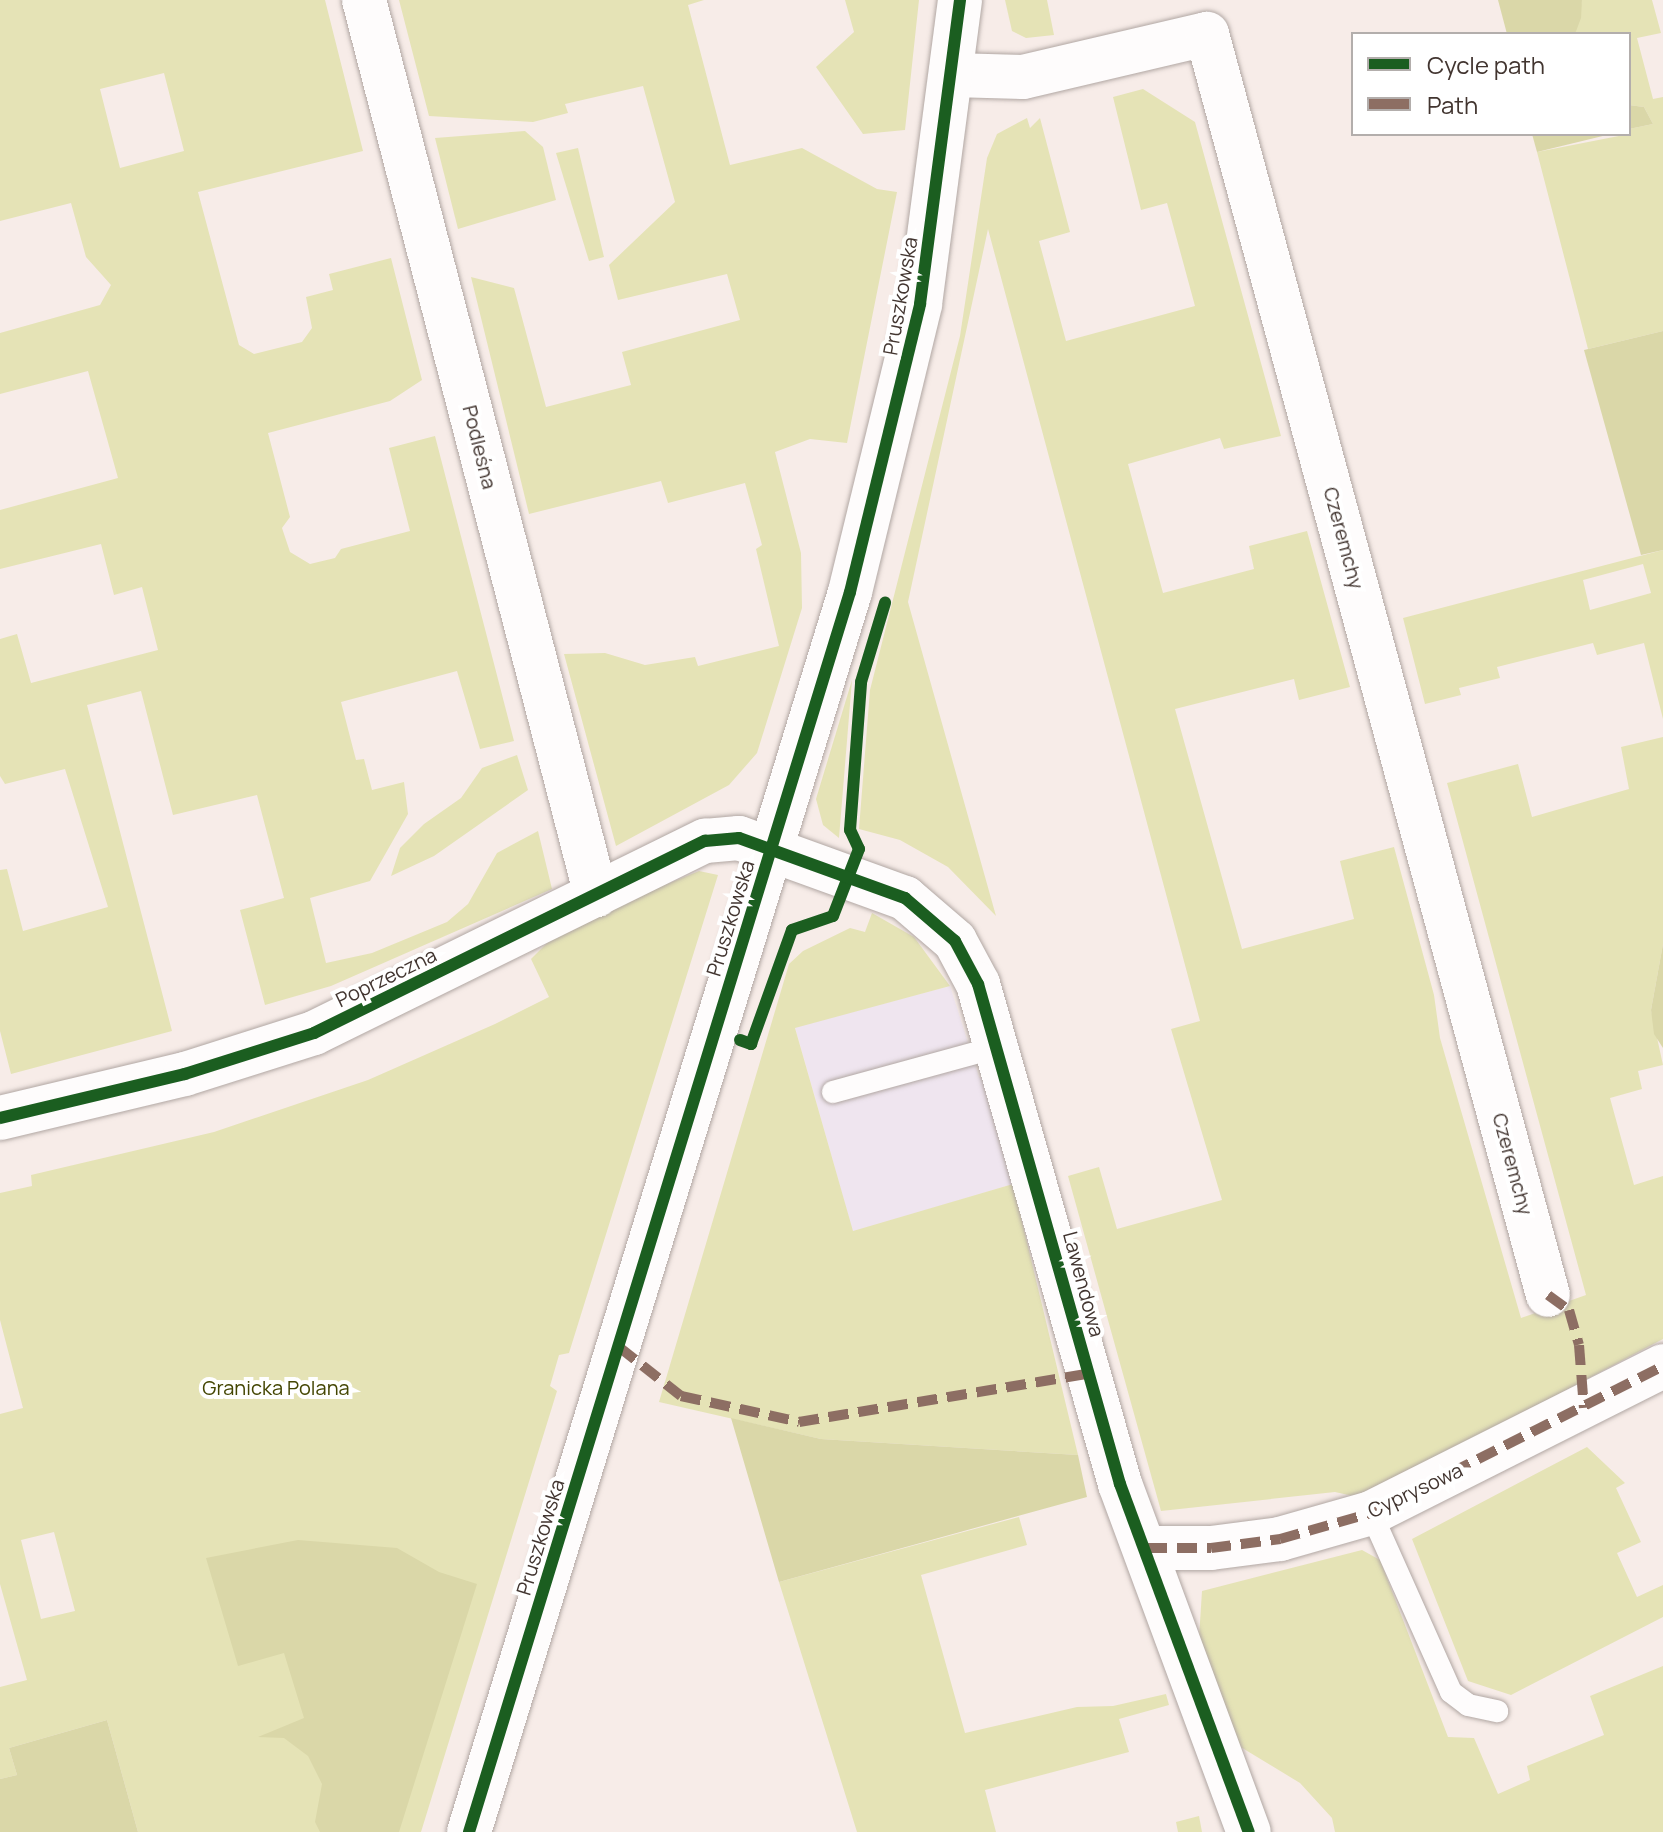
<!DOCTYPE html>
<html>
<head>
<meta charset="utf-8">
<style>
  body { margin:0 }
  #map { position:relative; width:1663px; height:1832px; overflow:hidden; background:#f7ece8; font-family:Manrope,sans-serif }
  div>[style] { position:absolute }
  .commercial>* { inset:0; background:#efe5ef }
  .green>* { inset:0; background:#e5e3b6 }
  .forest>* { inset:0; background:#dad7a8 }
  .roads { filter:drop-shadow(0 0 2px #b1a7a3) drop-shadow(0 0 2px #b1a7a3) }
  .service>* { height:22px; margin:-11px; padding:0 11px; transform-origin:11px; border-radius:11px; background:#fefcfc }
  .minor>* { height:44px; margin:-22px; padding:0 22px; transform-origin:22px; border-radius:22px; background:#fefcfc }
  .tertiary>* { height:44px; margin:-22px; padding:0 22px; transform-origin:22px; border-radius:22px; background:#fefcfc }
  .quiet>* { height:10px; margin-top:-5px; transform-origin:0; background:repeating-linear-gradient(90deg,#8d6e63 0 20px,transparent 0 30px) }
  .cycleway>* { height:12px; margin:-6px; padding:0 6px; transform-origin:6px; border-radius:6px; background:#1b5e20 }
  span { translate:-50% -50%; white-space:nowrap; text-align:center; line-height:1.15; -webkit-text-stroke:8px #fff; paint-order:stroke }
  .street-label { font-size:20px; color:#423530 }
  .park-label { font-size:20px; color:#434502 }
  .legend { position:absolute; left:1351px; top:32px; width:280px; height:104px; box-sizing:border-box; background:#fff; border:2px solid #b3aeac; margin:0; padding:10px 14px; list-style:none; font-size:24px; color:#423530 }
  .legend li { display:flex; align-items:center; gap:16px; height:40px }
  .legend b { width:40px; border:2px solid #b3aeac }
</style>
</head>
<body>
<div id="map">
  <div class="commercial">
    <div style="clip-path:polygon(950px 986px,979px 1077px,985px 1079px,1013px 1184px,853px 1232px,795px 1027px)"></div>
  </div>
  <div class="green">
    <div style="clip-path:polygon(evenodd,0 0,325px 0,363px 151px,198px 192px,239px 345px,254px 354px,302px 342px,312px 328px,306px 297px,333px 290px,329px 274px,391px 258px,422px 380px,390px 401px,268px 433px,290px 517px,282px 528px,290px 552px,310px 564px,335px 558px,341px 549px,410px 531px,389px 448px,435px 436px,514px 741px,480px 749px,457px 671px,341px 702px,356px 760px,364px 759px,372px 790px,404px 782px,408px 814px,370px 881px,310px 898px,326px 963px,372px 953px,447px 922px,468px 904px,497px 853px,538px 831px,552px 889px,331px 986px,265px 1005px,240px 910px,284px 898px,257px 795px,173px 815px,141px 691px,87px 705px,172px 1031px,11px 1074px,0 1031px,0 870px,7px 869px,23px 931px,108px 907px,65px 769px,5px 784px,0 776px,0 639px,17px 634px,31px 683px,158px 650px,142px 587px,114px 595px,101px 544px,0 569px,0 510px,118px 478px,88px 371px,0 394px,0 333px,100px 305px,111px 285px,86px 257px,71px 203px,0 221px,0 0,164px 73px,184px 151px,120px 168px,100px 89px,164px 73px)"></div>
    <div style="clip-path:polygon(399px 0,704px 0,688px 5px,730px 165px,802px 148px,877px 189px,897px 192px,847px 443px,810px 439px,775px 452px,801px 553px,802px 608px,757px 753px,729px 785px,616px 846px,564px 654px,605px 653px,645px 665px,695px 657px,698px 666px,779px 646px,756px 549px,762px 545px,745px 483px,668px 503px,661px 481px,529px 514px,471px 277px,514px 288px,546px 407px,631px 385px,622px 352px,740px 320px,727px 274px,618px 300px,609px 265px,675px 202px,643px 86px,565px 104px,568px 113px,533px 122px,429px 116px)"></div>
    <div style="clip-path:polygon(845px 0,919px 0,905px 130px,863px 134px,816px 67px,854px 32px)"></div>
    <div style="clip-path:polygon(1005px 0,1047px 0,1054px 35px,1026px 38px,1012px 31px)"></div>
    <div style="clip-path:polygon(1582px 0,1652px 0,1661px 33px,1637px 38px,1653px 99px,1663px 97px,1663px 331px,1588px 349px,1537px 152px,1629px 134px,1629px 129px,1653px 124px,1644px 107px,1629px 105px,1629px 34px,1575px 34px)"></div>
    <div style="clip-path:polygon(1143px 89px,1195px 122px,1281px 436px,1224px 449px,1220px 438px,1128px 464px,1163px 593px,1254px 569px,1249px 546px,1307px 531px,1350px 687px,1299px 700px,1294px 679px,1175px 709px,1242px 949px,1354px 919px,1340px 861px,1394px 847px,1434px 995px,1440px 1038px,1521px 1318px,1586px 1295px,1447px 783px,1518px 764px,1532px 817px,1629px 789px,1621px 747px,1663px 737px,1663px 944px,1651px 1010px,1663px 1065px,1638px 1071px,1642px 1089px,1610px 1098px,1634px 1185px,1663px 1176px,1663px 1339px,1388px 1484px,1353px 1496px,1335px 1492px,1161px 1511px,1068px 1176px,1099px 1167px,1117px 1229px,1222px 1200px,1171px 1029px,1200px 1021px,988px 229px,908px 602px,996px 916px,948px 867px,900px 840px,859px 829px,870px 690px,960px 336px,987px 158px,997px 134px,1027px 118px,1030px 128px,1040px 118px,1070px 232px,1039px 241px,1066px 341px,1195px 306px,1167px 203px,1141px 210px,1113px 97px)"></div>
    <div style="clip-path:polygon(525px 131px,543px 147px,556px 200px,458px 229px,435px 138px)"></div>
    <div style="clip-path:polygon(578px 148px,604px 257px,589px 261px,556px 153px)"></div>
    <div style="clip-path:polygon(evenodd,1663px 550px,1663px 719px,1644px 643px,1597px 655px,1593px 643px,1497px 667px,1500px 678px,1459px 688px,1461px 695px,1425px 704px,1403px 618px,1663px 550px,1643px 564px,1651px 593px,1590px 610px,1583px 580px,1643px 564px)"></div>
    <div style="clip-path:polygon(852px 680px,839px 838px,823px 825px,816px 799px)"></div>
    <div style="clip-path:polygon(517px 755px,528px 790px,434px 856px,391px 876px,400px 848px,424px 824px,461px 798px,482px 768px)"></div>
    <div style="clip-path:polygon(evenodd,699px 871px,718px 875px,569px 1353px,559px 1355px,550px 1386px,557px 1391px,421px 1832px,138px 1832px,107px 1720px,9px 1748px,17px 1775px,0 1779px,0 1687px,27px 1680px,0 1584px,0 1414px,23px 1408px,0 1320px,0 1193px,32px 1186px,31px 1175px,214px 1132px,368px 1080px,495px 1024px,549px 997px,531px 959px,564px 926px,699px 871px,54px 1532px,75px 1611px,41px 1619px,21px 1540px,54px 1532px)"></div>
    <div style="clip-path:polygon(872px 913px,914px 937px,950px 986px,795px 1028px,853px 1231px,1013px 1184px,1078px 1455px,821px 1439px,659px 1402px,789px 964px,803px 951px,850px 928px,865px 932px)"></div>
    <div style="clip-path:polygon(1587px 1447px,1625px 1483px,1616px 1488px,1641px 1542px,1617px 1553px,1637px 1597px,1663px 1585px,1663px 1617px,1511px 1695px,1468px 1681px,1412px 1539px)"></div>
    <div style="clip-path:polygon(1019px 1517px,1027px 1545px,921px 1575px,965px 1733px,1077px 1707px,1113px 1706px,1166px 1694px,1169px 1705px,1119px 1719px,1129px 1752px,985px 1790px,996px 1832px,857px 1832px,779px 1582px)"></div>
    <div style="clip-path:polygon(1362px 1550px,1380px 1560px,1448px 1737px,1474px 1738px,1498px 1794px,1530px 1780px,1527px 1766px,1604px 1735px,1590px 1696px,1663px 1666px,1663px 1832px,1335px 1832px,1332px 1818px,1300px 1783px,1239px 1746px,1199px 1638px,1202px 1591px)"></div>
    <div style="clip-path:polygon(1199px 1816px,1202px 1832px,1178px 1832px,1176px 1822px)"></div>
  </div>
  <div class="forest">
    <div style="clip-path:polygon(1498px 0,1582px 0,1581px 18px,1575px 34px,1507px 34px)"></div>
    <div style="clip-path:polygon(1629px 105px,1644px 107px,1653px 124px,1629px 129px)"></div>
    <div style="clip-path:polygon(1532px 134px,1611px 134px,1537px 152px)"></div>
    <div style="clip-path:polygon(1663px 331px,1663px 550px,1641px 555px,1584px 350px)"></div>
    <div style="clip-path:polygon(1663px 944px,1663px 1048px,1654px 1034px,1651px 1010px)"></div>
    <div style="clip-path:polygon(731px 1418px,821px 1439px,1078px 1455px,1087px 1497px,779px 1582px)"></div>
    <div style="clip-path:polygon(298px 1540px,397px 1548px,439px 1572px,477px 1584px,399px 1832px,320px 1832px,315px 1822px,322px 1784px,308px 1756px,284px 1738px,258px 1737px,304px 1718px,284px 1653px,238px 1666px,206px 1558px)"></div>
    <div style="clip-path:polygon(107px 1720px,138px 1832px,0 1832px,0 1779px,17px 1775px,9px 1748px)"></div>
  </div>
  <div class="roads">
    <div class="service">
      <div style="left:833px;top:1092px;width:171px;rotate:-15.3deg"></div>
      <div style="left:1371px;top:1513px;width:196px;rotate:65.9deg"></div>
      <div style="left:1451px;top:1692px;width:21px;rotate:37deg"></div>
      <div style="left:1468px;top:1705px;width:30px;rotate:12deg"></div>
    </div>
    <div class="minor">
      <div style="left:364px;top:0;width:925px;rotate:75.47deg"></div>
      <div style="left:952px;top:75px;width:71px;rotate:1.6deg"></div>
      <div style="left:1023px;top:77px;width:189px;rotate:-13.2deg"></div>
      <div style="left:1207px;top:34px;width:1306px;rotate:74.87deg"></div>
      <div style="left:0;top:1118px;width:190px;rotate:-13.4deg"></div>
      <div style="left:185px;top:1074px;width:135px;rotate:-17.6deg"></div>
      <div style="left:314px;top:1033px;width:436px;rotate:-26.2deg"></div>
      <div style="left:705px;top:841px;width:34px;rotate:-5deg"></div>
      <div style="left:739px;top:838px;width:177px;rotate:19.9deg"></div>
      <div style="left:905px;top:898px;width:66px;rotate:40.7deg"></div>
      <div style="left:955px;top:941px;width:49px;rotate:61.9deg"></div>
      <div style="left:978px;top:984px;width:520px;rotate:74.15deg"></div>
      <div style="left:1120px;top:1484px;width:371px;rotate:69.7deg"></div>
      <div style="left:1147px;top:1548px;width:64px"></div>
      <div style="left:1211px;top:1548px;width:70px;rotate:-7.4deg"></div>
      <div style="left:1280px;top:1539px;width:95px;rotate:-15.9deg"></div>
      <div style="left:1371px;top:1513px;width:327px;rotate:-26.7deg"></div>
    </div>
    <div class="tertiary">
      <div style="left:469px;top:1832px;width:1297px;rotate:-72.92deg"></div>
      <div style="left:850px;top:592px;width:296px;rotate:-76.3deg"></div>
      <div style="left:920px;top:304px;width:307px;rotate:-82.5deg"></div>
    </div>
  </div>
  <div class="quiet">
    <div style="left:1548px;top:1295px;width:26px;rotate:36deg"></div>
    <div style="left:1569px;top:1310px;width:36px;rotate:74deg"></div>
    <div style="left:1579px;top:1345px;width:63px;rotate:85.5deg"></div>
    <div style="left:619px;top:1347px;width:79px;rotate:38.3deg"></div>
    <div style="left:681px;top:1396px;width:121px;rotate:12.4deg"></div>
    <div style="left:799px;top:1422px;width:291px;rotate:-9.5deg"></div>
    <div style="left:1147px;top:1548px;width:64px"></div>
    <div style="left:1211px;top:1548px;width:70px;rotate:-7.4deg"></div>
    <div style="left:1280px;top:1539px;width:95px;rotate:-15.9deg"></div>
    <div style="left:1371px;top:1513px;width:327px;rotate:-26.7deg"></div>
  </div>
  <div class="cycleway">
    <div style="left:740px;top:1040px;width:12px;rotate:20deg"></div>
    <div style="left:751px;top:1044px;width:121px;rotate:-70.2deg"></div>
    <div style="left:792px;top:930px;width:43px;rotate:-18.9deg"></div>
    <div style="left:833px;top:916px;width:72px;rotate:-68.8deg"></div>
    <div style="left:859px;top:849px;width:21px;rotate:-115deg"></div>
    <div style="left:850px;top:830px;width:148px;rotate:-85.7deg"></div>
    <div style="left:861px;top:682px;width:83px;rotate:-73.1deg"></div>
    <div style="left:0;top:1118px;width:190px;rotate:-13.4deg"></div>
    <div style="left:185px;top:1074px;width:135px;rotate:-17.6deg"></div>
    <div style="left:314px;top:1033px;width:436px;rotate:-26.2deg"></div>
    <div style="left:705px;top:841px;width:34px;rotate:-5deg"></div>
    <div style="left:739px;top:838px;width:177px;rotate:19.9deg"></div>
    <div style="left:905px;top:898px;width:66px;rotate:40.7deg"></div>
    <div style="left:955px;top:941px;width:49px;rotate:61.9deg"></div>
    <div style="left:978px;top:984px;width:520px;rotate:74.15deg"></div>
    <div style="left:1120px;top:1484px;width:371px;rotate:69.7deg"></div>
    <div style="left:469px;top:1832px;width:1297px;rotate:-72.92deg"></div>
    <div style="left:850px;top:592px;width:296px;rotate:-76.3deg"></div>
    <div style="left:920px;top:304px;width:307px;rotate:-82.5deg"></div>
  </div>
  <div class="street-label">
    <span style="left:900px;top:296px;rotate:-80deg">Pruszkowska</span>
    <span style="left:480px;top:447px;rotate:76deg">Podleśna</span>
    <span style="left:1344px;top:538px;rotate:75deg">Czeremchy</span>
    <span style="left:730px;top:918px;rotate:-73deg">Pruszkowska</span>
    <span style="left:386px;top:977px;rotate:-26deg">Poprzeczna</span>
    <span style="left:1513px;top:1164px;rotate:75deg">Czeremchy</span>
    <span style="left:1084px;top:1284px;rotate:75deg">Lawendowa</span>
    <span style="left:1415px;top:1490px;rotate:-25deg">Cyprysowa</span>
    <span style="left:540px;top:1537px;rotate:-73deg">Pruszkowska</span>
  </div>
  <div class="park-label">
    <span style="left:276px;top:1387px">Granicka Polana</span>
  </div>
  <ul class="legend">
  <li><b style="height:10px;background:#1b5e20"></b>Cycle path</li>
  <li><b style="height:10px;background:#8d6e63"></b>Path</li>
  </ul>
</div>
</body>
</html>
